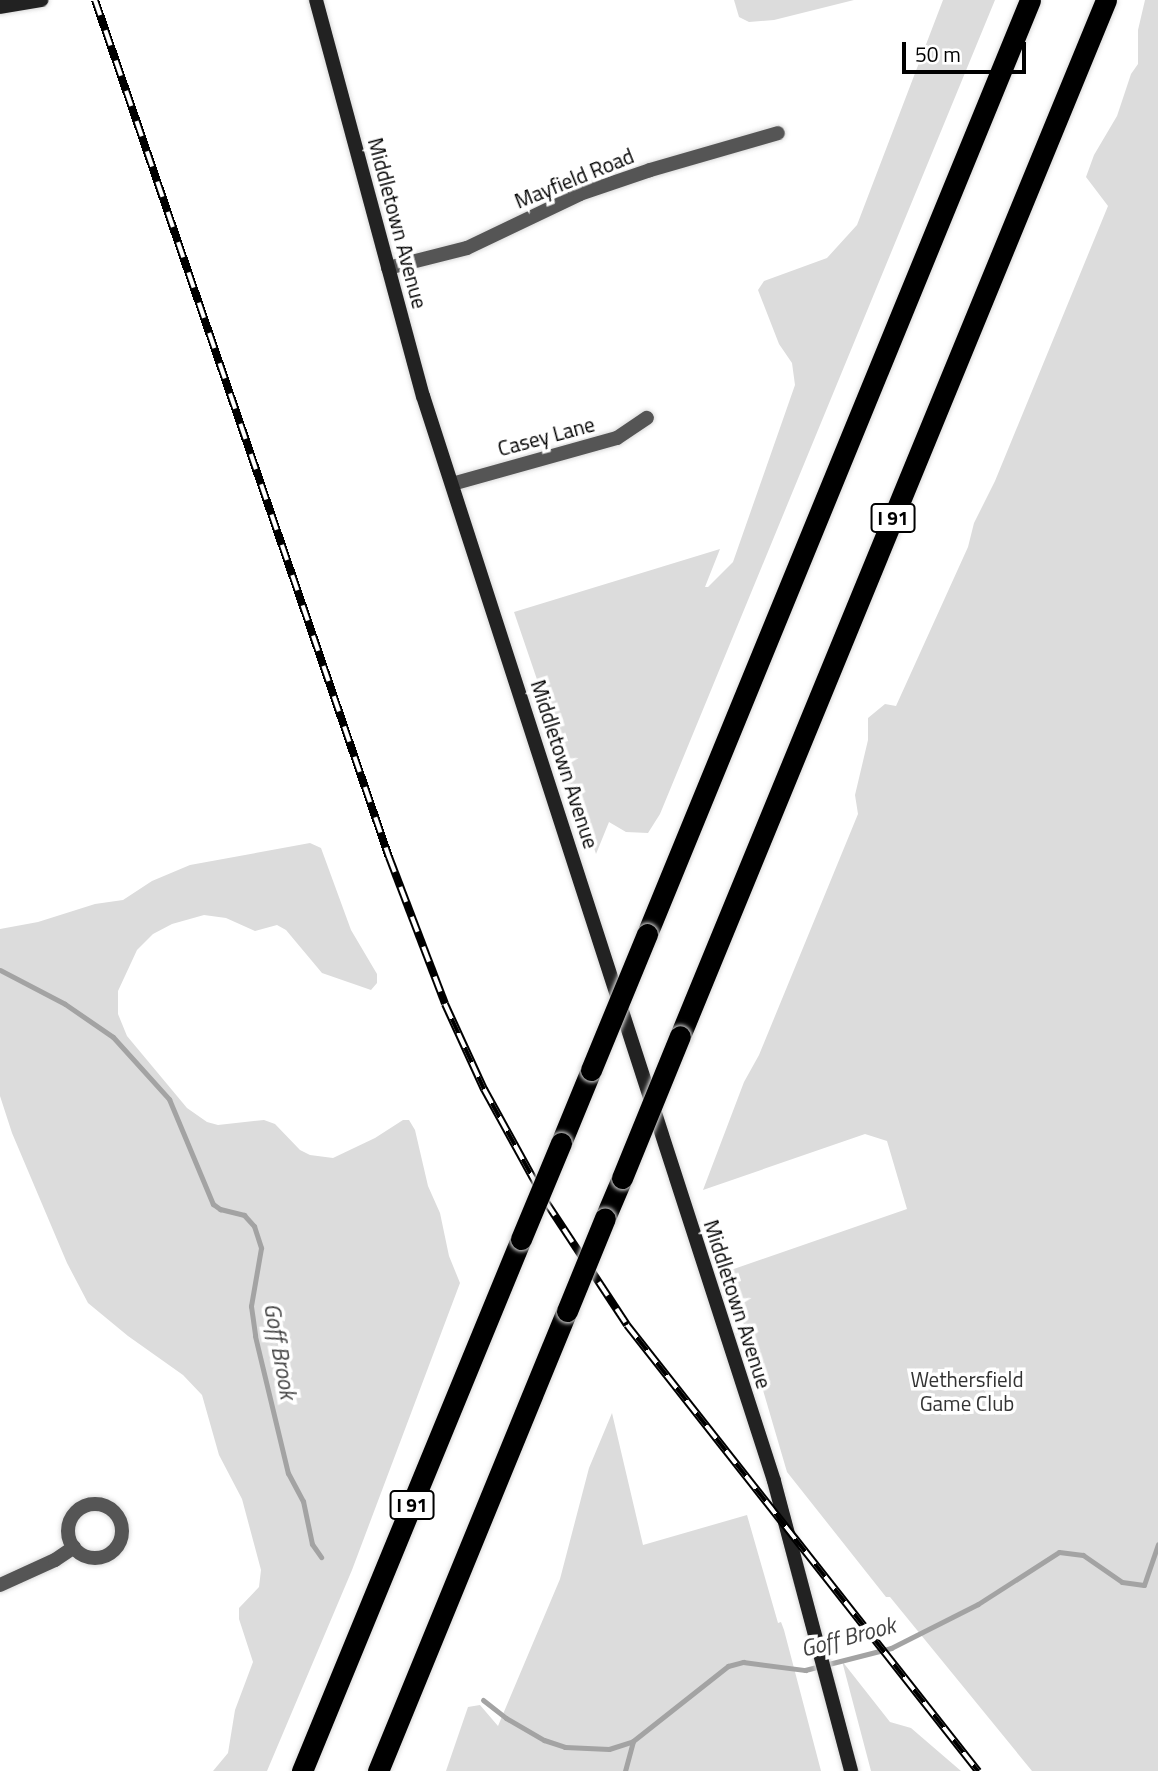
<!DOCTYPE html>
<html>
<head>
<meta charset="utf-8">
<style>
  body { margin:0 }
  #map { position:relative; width:1158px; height:1771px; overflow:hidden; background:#fff; font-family:"Titillium Web",sans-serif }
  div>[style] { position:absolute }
  .green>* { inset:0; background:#dcdcdc }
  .stream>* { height:5px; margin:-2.5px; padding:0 2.5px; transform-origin:2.5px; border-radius:2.5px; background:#a3a3a3 }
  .roads { filter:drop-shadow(0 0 2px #dbdbdb) drop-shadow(0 0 2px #dbdbdb) }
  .street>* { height:14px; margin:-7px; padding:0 7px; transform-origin:7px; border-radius:7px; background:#555 }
  .street>.ring { margin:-7px; padding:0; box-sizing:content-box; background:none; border:14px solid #555; border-radius:50% }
  .secondary>* { height:14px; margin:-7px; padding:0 7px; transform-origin:7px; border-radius:7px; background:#222 }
  .highway>* { height:21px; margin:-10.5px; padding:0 10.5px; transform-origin:10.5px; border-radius:10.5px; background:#000 }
  .rail>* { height:8px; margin-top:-4px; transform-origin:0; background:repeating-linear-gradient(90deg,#fff 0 16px,#000 0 32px); box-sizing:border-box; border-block:2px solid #000 }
  .bridges { filter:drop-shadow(0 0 2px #dbdbdb) drop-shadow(0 0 2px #dbdbdb) }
  .highway-bridge>* { height:21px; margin:-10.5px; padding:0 10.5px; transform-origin:10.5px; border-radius:10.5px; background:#000 }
  span { translate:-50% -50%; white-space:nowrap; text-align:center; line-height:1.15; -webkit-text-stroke:7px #fff; paint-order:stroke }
  .shield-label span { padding:2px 5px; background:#fff; border:2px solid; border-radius:5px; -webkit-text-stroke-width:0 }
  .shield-label { font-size:19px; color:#000; font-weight:700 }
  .street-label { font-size:21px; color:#000 }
  .park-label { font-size:21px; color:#333 }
  .water-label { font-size:23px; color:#444; font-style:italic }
  .scale { position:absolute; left:902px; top:42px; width:124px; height:32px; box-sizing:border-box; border:4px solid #000; border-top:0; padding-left:9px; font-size:21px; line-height:24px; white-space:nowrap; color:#000; -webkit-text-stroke:5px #fff; paint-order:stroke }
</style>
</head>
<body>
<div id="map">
  <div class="green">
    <div style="clip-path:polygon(734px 0,854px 0,774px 20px,749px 22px,739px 17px)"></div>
    <div style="clip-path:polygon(943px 0,995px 0,660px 814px,648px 833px,626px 832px,609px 822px,596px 854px,577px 797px,566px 784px,561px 750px,514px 612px,720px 549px,705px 587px,708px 587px,733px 562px,795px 385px,792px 363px,779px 344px,758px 290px,764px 281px,827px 258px,857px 225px)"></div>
    <div style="clip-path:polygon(1145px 0,1158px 0,1158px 1771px,1032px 1771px,890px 1597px,886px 1597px,787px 1472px,728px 1271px,907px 1209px,887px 1141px,865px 1134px,703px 1190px,744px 1082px,759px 1055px,858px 814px,855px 795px,868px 740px,868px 718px,885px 704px,896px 706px,968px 547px,974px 523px,995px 481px,1108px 206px,1086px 177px,1094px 155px,1117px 116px,1131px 74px,1138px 64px,1138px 30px)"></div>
    <div style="clip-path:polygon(310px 843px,321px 848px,351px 930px,377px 974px,377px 983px,371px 990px,322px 973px,286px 930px,277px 925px,255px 931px,226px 918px,204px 915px,172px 924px,153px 934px,137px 950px,118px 991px,118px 1014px,127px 1036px,187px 1108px,207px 1122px,218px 1125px,264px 1120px,275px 1124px,300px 1150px,310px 1155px,333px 1158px,375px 1138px,403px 1120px,409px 1120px,415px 1130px,428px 1186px,440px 1213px,449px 1256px,460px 1283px,352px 1570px,267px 1771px,213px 1771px,228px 1753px,235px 1710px,253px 1662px,239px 1619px,239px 1608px,259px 1587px,261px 1570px,242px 1499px,219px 1455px,202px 1395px,183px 1375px,128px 1336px,88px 1303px,67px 1263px,12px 1133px,0 1096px,0 929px,38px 922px,95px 904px,123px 900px,152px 881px,190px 865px)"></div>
    <div style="clip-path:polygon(612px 1413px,643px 1545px,747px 1515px,778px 1623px,781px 1622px,784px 1630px,821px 1771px,446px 1771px,468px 1707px,480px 1705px,498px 1726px,560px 1579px,589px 1468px)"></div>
    <div style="clip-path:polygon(842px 1661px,890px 1722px,911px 1728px,961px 1771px,871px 1771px)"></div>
  </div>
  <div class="stream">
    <div style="left:0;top:970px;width:73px;rotate:27.6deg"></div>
    <div style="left:65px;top:1004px;width:58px;rotate:34.5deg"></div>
    <div style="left:113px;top:1037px;width:84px;rotate:47.9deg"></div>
    <div style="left:169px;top:1099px;width:114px;rotate:67.3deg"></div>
    <div style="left:213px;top:1204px;width:9px;rotate:36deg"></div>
    <div style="left:220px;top:1209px;width:25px;rotate:14deg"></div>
    <div style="left:244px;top:1215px;width:15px;rotate:48deg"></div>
    <div style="left:254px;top:1226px;width:23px;rotate:72deg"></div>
    <div style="left:261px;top:1248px;width:59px;rotate:99.8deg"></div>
    <div style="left:251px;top:1306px;width:30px;rotate:82deg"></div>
    <div style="left:255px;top:1336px;width:141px;rotate:76.5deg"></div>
    <div style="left:288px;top:1473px;width:32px;rotate:62deg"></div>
    <div style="left:303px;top:1501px;width:44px;rotate:78.2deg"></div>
    <div style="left:312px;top:1544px;width:16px;rotate:55deg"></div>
    <div style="left:483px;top:1700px;width:29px;rotate:38deg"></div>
    <div style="left:506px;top:1718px;width:44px;rotate:30.1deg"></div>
    <div style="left:544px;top:1740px;width:22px;rotate:18deg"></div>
    <div style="left:565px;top:1747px;width:44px;rotate:2.6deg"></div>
    <div style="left:609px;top:1749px;width:25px;rotate:-18deg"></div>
    <div style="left:633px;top:1741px;width:121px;rotate:-38.3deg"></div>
    <div style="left:728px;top:1666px;width:16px;rotate:-15deg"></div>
    <div style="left:743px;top:1662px;width:63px;rotate:7.4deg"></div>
    <div style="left:805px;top:1670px;width:89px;rotate:-14.3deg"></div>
    <div style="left:891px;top:1648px;width:97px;rotate:-26.8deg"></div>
    <div style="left:978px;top:1604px;width:96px;rotate:-32.7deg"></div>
    <div style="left:1059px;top:1552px;width:24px;rotate:7deg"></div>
    <div style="left:1083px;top:1555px;width:47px;rotate:34.7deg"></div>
    <div style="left:1122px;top:1582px;width:22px;rotate:8deg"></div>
    <div style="left:1144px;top:1585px;width:43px;rotate:-71.1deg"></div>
    <div style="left:625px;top:1771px;width:31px;rotate:-75deg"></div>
  </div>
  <div class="roads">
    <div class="street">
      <div style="left:388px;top:268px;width:81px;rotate:-14.2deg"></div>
      <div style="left:467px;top:248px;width:125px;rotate:-25.5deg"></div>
      <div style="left:580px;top:194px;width:74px;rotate:-18.9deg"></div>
      <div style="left:650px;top:170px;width:133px;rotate:-16.1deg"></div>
      <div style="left:452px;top:484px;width:171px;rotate:-15.6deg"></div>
      <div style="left:617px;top:438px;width:36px;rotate:-34deg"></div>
      <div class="ring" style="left:68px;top:1504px;width:40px;height:40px"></div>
      <div style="left:0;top:1585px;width:60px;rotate:-24.4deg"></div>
      <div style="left:55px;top:1560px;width:23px;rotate:-34deg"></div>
    </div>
    <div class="secondary">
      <div style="left:316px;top:0;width:410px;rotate:74.9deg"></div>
      <div style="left:423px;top:396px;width:1140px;rotate:72.07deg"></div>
      <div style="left:774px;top:1481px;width:300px;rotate:75.1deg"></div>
      <div style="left:0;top:7px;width:42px;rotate:-9.7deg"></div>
    </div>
    <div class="highway">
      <div style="left:647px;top:934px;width:1009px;rotate:-67.7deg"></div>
      <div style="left:680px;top:1036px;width:1120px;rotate:-67.65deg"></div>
      <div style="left:561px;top:1143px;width:79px;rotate:-67.7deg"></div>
      <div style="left:605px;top:1218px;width:43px;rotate:-67deg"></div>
      <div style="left:302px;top:1771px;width:575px;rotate:-67.63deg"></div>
      <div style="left:378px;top:1771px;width:497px;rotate:-67.7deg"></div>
    </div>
  </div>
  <div class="rail">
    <div style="left:95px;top:0;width:906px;rotate:71.07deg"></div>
    <div style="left:389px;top:857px;width:157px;rotate:69.1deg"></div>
    <div style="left:445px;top:1004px;width:94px;rotate:65.4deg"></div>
    <div style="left:484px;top:1089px;width:129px;rotate:61.2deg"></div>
    <div style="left:546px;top:1202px;width:147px;rotate:56.6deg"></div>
    <div style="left:627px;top:1325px;width:568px;rotate:51.8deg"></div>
  </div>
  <div class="bridges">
    <div class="highway-bridge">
      <div style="left:591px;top:1070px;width:147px;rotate:-67.6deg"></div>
      <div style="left:622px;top:1178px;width:153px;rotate:-67.8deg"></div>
      <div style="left:521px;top:1239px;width:104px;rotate:-67.4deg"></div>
      <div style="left:567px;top:1311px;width:100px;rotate:-67.8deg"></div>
    </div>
  </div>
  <div class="shield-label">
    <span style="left:893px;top:518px">I 91</span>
    <span style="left:412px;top:1505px">I 91</span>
  </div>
  <div class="street-label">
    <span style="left:574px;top:178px;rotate:-22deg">Mayfield Road</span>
    <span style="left:398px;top:223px;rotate:75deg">Middletown Avenue</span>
    <span style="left:546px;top:436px;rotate:-15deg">Casey Lane</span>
    <span style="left:565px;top:764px;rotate:72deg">Middletown Avenue</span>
    <span style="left:738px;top:1304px;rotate:72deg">Middletown Avenue</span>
  </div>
  <div class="park-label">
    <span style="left:967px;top:1391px">Wethersfield<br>Game Club</span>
  </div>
  <div class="water-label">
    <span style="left:280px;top:1351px;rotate:80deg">Goff Brook</span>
    <span style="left:848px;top:1637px;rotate:-15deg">Goff Brook</span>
  </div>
  <div class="scale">50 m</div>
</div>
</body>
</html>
